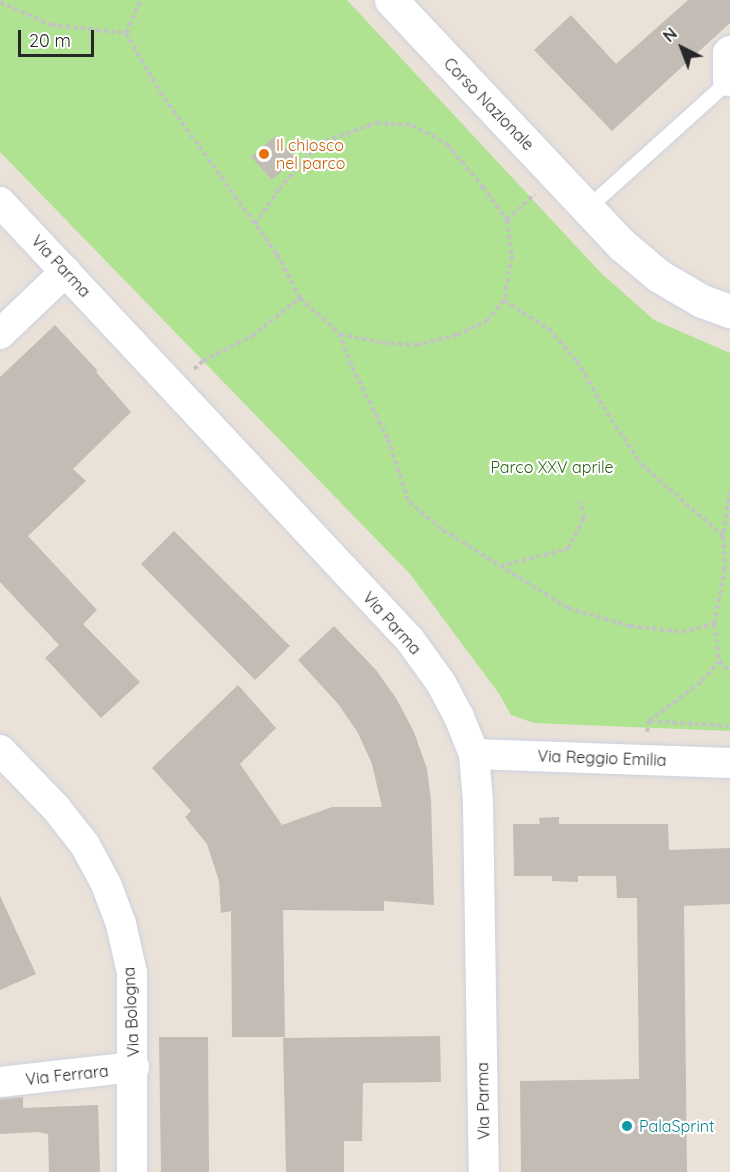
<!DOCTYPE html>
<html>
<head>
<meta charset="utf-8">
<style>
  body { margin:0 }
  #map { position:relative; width:730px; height:1172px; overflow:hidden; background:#eae2d8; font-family:Quicksand,sans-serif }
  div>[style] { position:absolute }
  .green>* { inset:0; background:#afe392 }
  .building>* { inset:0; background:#c2bcb5 }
  .path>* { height:4px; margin-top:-2px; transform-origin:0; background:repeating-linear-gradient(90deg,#c3c3c3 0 4.5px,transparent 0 7.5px) }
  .roads { filter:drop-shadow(0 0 2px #cdd1e1) drop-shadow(0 0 2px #cdd1e1) }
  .lane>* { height:15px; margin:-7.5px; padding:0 7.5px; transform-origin:7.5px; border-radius:7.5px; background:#fff }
  .street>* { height:30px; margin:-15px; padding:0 15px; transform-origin:15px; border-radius:15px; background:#fff }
  .secondary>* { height:33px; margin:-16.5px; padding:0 16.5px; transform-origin:16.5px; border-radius:16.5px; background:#fff }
  .dots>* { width:16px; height:16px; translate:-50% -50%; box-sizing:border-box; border:3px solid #fff; border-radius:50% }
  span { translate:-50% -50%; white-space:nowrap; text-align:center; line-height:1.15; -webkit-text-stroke:4.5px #fff; paint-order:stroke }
  .street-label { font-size:16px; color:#272727 }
  .food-label { font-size:16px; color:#c56008 }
  .left { translate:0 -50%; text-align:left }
  .park-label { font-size:16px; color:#296417 }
  .culture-label { font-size:16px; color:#0d838f }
  .north { position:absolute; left:652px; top:18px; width:60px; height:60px; -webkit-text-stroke:4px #fff; paint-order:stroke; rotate:318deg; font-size:16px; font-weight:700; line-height:24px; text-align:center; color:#272727 }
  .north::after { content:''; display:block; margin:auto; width:21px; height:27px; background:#272727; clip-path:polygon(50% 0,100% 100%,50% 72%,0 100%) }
  .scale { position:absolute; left:18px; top:30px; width:76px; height:27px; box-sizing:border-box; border:3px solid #272727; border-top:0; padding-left:8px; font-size:18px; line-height:21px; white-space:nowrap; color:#272727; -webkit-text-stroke:4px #fff; paint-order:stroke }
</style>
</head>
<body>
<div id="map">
  <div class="green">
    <div style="clip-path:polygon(0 0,347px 0,601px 273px,654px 320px,730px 353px,730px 731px,534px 723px,511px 715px,500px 695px,410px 574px,0 152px)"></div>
  </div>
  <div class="building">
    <div style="clip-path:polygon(688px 0,730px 0,730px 23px,612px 131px,534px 50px,571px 15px,616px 64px)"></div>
    <div style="clip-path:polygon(275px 136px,296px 159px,272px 180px,251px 157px)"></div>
    <div style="clip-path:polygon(55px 325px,98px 371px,96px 372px,131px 412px,73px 469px,86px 481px,28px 536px,97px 610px,83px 624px,140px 682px,101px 718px,45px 658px,59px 645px,0 582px,0 377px)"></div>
    <div style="clip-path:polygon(174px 531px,290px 646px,255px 680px,141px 564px)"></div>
    <div style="clip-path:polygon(334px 626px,376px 670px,396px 698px,414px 732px,427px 769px,431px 800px,434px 905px,384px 901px,384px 911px,283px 910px,285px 1037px,232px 1037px,231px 911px,221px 913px,219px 881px,207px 844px,185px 817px,191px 811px,152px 768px,238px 685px,276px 728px,240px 764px,282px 825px,332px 807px,382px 807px,372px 764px,358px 733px,339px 705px,298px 660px)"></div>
    <div style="clip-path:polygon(559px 817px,559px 824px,668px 824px,669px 850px,730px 848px,730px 904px,684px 906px,687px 1172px,521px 1172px,520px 1081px,639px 1079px,637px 898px,617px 898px,616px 876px,578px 876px,578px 882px,552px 881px,552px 876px,514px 876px,513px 824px,540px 824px,539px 818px)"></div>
    <div style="clip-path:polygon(0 896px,36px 974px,0 990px)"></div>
    <div style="clip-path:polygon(440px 1036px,441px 1082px,363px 1083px,362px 1141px,344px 1141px,344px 1172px,286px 1172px,283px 1038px)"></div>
    <div style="clip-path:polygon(159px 1037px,208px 1037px,209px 1172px,161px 1172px)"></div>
    <div style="clip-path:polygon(23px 1097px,23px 1108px,98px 1105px,100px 1172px,49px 1172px,48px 1134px,38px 1132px,0 1134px,0 1099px)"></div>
  </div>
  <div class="path">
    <div style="left:0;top:2px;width:56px;rotate:24.3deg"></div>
    <div style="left:51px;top:25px;width:75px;rotate:6.1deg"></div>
    <div style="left:126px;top:33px;width:68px;rotate:60deg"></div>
    <div style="left:160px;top:92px;width:200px;rotate:54.2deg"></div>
    <div style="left:277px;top:254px;width:50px;rotate:62.4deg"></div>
    <div style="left:300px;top:298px;width:52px;rotate:41.9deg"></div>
    <div style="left:339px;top:333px;width:36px;rotate:69deg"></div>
    <div style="left:352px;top:367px;width:80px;rotate:63.4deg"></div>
    <div style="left:388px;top:439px;width:66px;rotate:71.6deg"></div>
    <div style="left:409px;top:502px;width:44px;rotate:39.5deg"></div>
    <div style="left:443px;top:530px;width:147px;rotate:32deg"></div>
    <div style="left:568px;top:608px;width:65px;rotate:16.2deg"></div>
    <div style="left:630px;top:626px;width:52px;rotate:6.6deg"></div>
    <div style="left:682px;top:632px;width:33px;rotate:-14deg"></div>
    <div style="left:126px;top:33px;width:36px;rotate:-66deg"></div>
    <div style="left:507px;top:220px;width:38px;rotate:-43deg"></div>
    <div style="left:255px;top:224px;width:42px;rotate:-55.6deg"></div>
    <div style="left:279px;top:189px;width:60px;rotate:-49.1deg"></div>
    <div style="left:318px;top:144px;width:62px;rotate:-19.9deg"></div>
    <div style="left:376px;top:123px;width:36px;rotate:3deg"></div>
    <div style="left:412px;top:125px;width:40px;rotate:28deg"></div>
    <div style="left:447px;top:144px;width:56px;rotate:50.1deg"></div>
    <div style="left:483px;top:187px;width:41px;rotate:54deg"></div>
    <div style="left:507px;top:220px;width:36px;rotate:82deg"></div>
    <div style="left:512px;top:256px;width:45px;rotate:100.3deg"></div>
    <div style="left:504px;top:300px;width:54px;rotate:32.8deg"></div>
    <div style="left:549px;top:329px;width:43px;rotate:48.8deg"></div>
    <div style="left:577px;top:361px;width:60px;rotate:60deg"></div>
    <div style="left:607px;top:413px;width:61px;rotate:56.3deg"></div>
    <div style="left:641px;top:464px;width:109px;rotate:41.3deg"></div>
    <div style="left:340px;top:334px;width:44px;rotate:11.8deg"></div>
    <div style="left:383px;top:343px;width:33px;rotate:3deg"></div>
    <div style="left:416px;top:345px;width:42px;rotate:-13.7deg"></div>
    <div style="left:457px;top:335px;width:33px;rotate:-25deg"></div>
    <div style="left:487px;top:321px;width:27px;rotate:-51deg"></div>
    <div style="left:194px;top:369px;width:12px;rotate:-42deg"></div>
    <div style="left:203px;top:361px;width:55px;rotate:-27deg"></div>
    <div style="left:252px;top:336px;width:61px;rotate:-38.4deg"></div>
    <div style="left:730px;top:491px;width:46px;rotate:98.8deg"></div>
    <div style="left:723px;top:536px;width:32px;rotate:86deg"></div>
    <div style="left:725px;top:568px;width:57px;rotate:101.1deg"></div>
    <div style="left:714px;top:624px;width:37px;rotate:82deg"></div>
    <div style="left:719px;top:661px;width:16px;rotate:45deg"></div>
    <div style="left:500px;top:566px;width:70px;rotate:-14deg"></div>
    <div style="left:568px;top:549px;width:35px;rotate:-63deg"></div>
    <div style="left:584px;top:518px;width:17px;rotate:-100deg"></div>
    <div style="left:650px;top:721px;width:80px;rotate:3.6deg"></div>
    <div style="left:647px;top:732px;width:11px;rotate:-80deg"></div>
    <div style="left:649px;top:721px;width:66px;rotate:-37deg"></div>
    <div style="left:702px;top:681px;width:26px;rotate:-50deg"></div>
  </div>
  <div class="roads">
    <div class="lane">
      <div style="left:588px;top:207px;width:188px;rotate:-42deg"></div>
      <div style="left:728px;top:81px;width:4px;rotate:56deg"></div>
    </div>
    <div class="street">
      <div style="left:728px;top:81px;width:28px;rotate:-90deg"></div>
      <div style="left:728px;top:53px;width:3px;rotate:-45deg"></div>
      <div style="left:0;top:202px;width:600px;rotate:46.89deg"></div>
      <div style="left:410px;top:640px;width:53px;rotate:54.2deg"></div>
      <div style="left:441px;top:683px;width:38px;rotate:62deg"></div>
      <div style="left:459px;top:717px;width:40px;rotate:68deg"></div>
      <div style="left:474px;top:754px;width:49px;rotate:85.3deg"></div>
      <div style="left:478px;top:803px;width:369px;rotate:89.1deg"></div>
      <div style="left:0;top:334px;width:91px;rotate:-43.7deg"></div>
      <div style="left:0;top:750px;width:81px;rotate:46deg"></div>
      <div style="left:56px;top:808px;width:47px;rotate:51.9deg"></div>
      <div style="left:85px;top:845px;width:44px;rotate:61.7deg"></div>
      <div style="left:106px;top:884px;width:43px;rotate:69.4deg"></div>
      <div style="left:121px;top:924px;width:50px;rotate:77.3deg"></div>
      <div style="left:132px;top:973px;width:199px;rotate:90deg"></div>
      <div style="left:474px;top:754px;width:256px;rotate:2deg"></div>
      <div style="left:0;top:1082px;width:135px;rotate:-6.4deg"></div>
    </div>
    <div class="secondary">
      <div style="left:391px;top:0;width:337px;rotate:46.7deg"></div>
      <div style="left:622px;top:245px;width:48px;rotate:40deg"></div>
      <div style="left:659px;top:276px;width:50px;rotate:30.2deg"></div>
      <div style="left:702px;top:301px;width:30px;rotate:20deg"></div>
    </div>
  </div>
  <div class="dots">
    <div style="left:264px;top:154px;background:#e8710a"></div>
    <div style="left:627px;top:1126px;background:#0f9aa8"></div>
  </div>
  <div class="street-label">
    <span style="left:489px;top:104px;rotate:46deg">Corso Nazionale</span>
    <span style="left:61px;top:266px;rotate:47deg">Via Parma</span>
    <span style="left:392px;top:623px;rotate:48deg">Via Parma</span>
    <span style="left:602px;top:758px;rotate:2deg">Via Reggio Emilia</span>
    <span style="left:131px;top:1012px;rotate:-93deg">Via Bologna</span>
    <span style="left:67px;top:1075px;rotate:-6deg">Via Ferrara</span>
    <span style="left:483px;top:1101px;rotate:-91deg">Via Parma</span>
  </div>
  <div class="food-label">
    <span class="left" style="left:276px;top:154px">Il chiosco<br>nel parco</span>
  </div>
  <div class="park-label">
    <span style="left:552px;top:467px">Parco XXV aprile</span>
  </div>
  <div class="culture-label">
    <span class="left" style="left:639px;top:1126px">PalaSprint</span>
  </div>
  <div class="north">N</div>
  <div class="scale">20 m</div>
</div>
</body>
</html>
